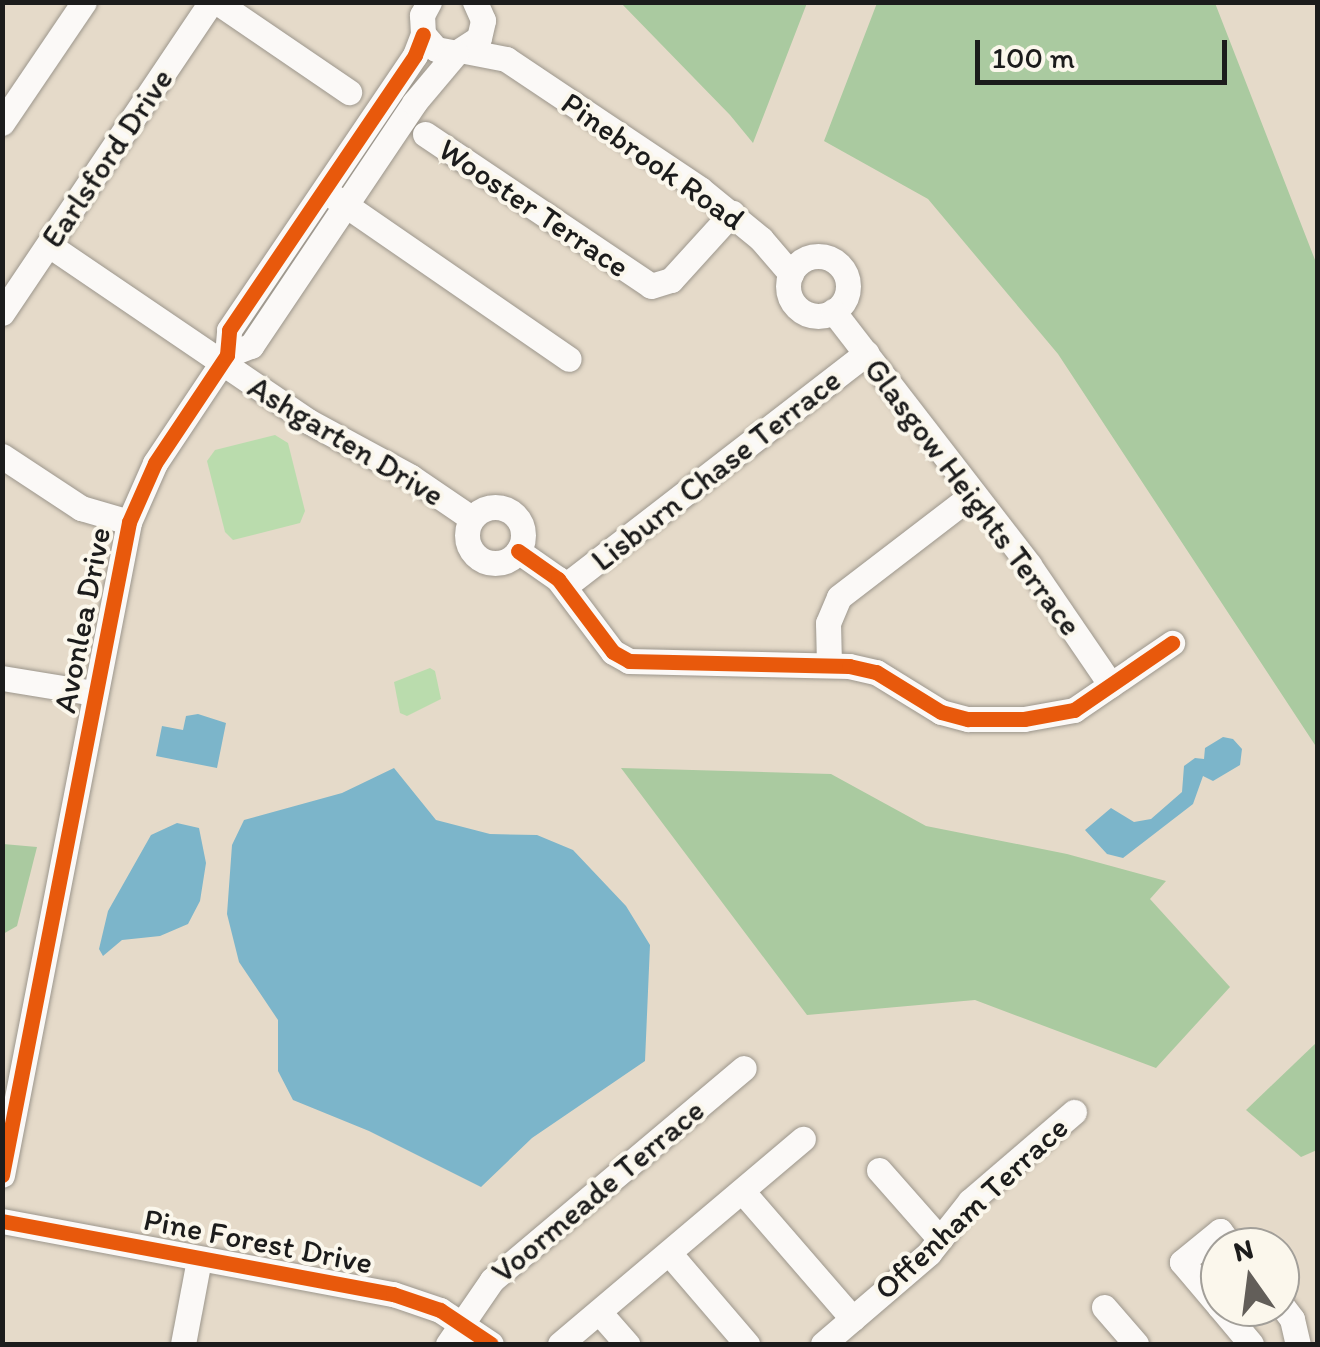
<!DOCTYPE html>
<html>
<head>
<meta charset="utf-8">
<style>
  body { margin:0 }
  #map { position:relative; width:1320px; height:1347px; overflow:hidden; background:#e5dac9; font-family:Itim,sans-serif }
  div>[style] { position:absolute }
  .green>* { inset:0; background:#badcad }
  .forest>* { inset:0; background:#aacaa0 }
  .water>* { inset:0; background:#7cb5ca }
  .roads { filter:drop-shadow(0 0 2px #9c968c) drop-shadow(0 0 2px #9c968c) }
  .minor>* { height:25px; margin:-12.5px; padding:0 12.5px; transform-origin:12.5px; border-radius:12.5px; background:#fbf9f7 }
  .minor>.ring { margin:-12.5px; padding:0; box-sizing:content-box; background:none; border:25px solid #fbf9f7; border-radius:50% }
  .cycleway>* { height:15px; margin:-7.5px; padding:0 7.5px; transform-origin:7.5px; border-radius:7.5px; background:#e8590c }
  span { translate:-50% -50%; white-space:nowrap; text-align:center; line-height:1.15; -webkit-text-stroke:8px #fbf7ec; paint-order:stroke }
  .street-label { font-size:32px; color:#1c1c1c }
  .frame { position:absolute; inset:0; border:5px solid #1c1c1c; pointer-events:none }
  .north { position:absolute; left:1200px; top:1227px; width:100px; height:100px; box-sizing:border-box; background:#fbf7ec; border:2px solid #a29f99; border-radius:50%; rotate:346deg; font-size:28px; font-weight:700; line-height:40px; text-align:center; color:#1c1c1c }
  .north::after { content:''; display:block; margin:auto; width:35px; height:45px; background:#625e59; clip-path:polygon(50% 0,100% 100%,50% 72%,0 100%) }
  .scale { position:absolute; left:975px; top:40px; width:252px; height:45px; box-sizing:border-box; border:5px solid #1c1c1c; border-top:0; padding-left:12px; font-size:30px; line-height:35px; white-space:nowrap; color:#1c1c1c; -webkit-text-stroke:8px #fbf7ec; paint-order:stroke }
</style>
</head>
<body>
<div id="map">
  <div class="green">
    <div style="clip-path:polygon(275px 435px,288px 443px,305px 511px,300px 523px,233px 540px,225px 532px,207px 461px,215px 450px)"></div>
    <div style="clip-path:polygon(430px 668px,435px 671px,441px 699px,407px 716px,400px 713px,394px 682px)"></div>
  </div>
  <div class="forest">
    <div style="clip-path:polygon(621px 3px,807px 3px,753px 143px,730px 115px)"></div>
    <div style="clip-path:polygon(877px 3px,1215px 3px,1317px 265px,1317px 748px,1058px 354px,928px 199px,824px 141px)"></div>
    <div style="clip-path:polygon(621px 768px,831px 774px,926px 826px,1067px 854px,1166px 881px,1150px 899px,1230px 987px,1156px 1068px,975px 1000px,807px 1015px)"></div>
    <div style="clip-path:polygon(3px 844px,37px 847px,17px 926px,3px 934px)"></div>
    <div style="clip-path:polygon(1317px 1042px,1317px 1150px,1301px 1157px,1246px 1110px)"></div>
  </div>
  <div class="water">
    <div style="clip-path:polygon(198px 714px,226px 723px,217px 768px,156px 756px,162px 726px,183px 730px,186px 716px)"></div>
    <div style="clip-path:polygon(1223px 737px,1233px 739px,1242px 749px,1240px 765px,1213px 781px,1203px 776px,1193px 804px,1123px 858px,1107px 854px,1085px 830px,1111px 808px,1134px 822px,1151px 819px,1182px 792px,1184px 766px,1195px 758px,1204px 759px,1205px 748px)"></div>
    <div style="clip-path:polygon(394px 768px,436px 820px,490px 834px,537px 835px,573px 850px,626px 906px,650px 945px,645px 1061px,532px 1138px,481px 1187px,369px 1131px,293px 1100px,278px 1071px,278px 1020px,239px 962px,227px 914px,232px 845px,244px 820px,342px 793px)"></div>
    <div style="clip-path:polygon(177px 823px,199px 828px,206px 863px,200px 901px,188px 924px,160px 936px,122px 940px,103px 956px,99px 949px,108px 911px,151px 835px)"></div>
  </div>
  <div class="roads">
    <div class="minor">
      <div style="left:217px;top:2px;width:160px;rotate:34.3deg"></div>
      <div style="left:429px;top:2px;width:15px;rotate:118deg"></div>
      <div style="left:422px;top:15px;width:19px;rotate:87deg"></div>
      <div style="left:423px;top:34px;width:20px;rotate:49deg"></div>
      <div style="left:436px;top:49px;width:20px;rotate:11deg"></div>
      <div style="left:456px;top:53px;width:27px;rotate:-33deg"></div>
      <div style="left:479px;top:38px;width:18px;rotate:-77deg"></div>
      <div style="left:483px;top:20px;width:20px;rotate:-114deg"></div>
      <div style="left:465px;top:51px;width:42px;rotate:11deg"></div>
      <div style="left:506px;top:59px;width:234px;rotate:33.8deg"></div>
      <div style="left:700px;top:189px;width:79px;rotate:39.3deg"></div>
      <div style="left:761px;top:239px;width:46px;rotate:49.4deg"></div>
      <div style="left:2px;top:123px;width:146px;rotate:-55.9deg"></div>
      <div style="left:425px;top:134px;width:272px;rotate:33.9deg"></div>
      <div style="left:651px;top:286px;width:21px;rotate:-17deg"></div>
      <div style="left:671px;top:280px;width:91px;rotate:-47.7deg"></div>
      <div style="left:334px;top:197px;width:285px;rotate:34.6deg"></div>
      <div style="left:49px;top:245px;width:313px;rotate:34.2deg"></div>
      <div style="left:308px;top:421px;width:117px;rotate:28.5deg"></div>
      <div style="left:411px;top:477px;width:73px;rotate:34.3deg"></div>
      <div class="ring" style="left:788px;top:256px;width:35px;height:35px"></div>
      <div style="left:833px;top:311px;width:321px;rotate:52.3deg"></div>
      <div style="left:1029px;top:565px;width:145px;rotate:55.7deg"></div>
      <div style="left:2px;top:313px;width:375px;rotate:-56.1deg"></div>
      <div style="left:227px;top:355px;width:26px;rotate:-21deg"></div>
      <div style="left:251px;top:346px;width:293px;rotate:-56.1deg"></div>
      <div style="left:414px;top:103px;width:65px;rotate:-50deg"></div>
      <div style="left:2px;top:456px;width:95px;rotate:33.4deg"></div>
      <div style="left:81px;top:508px;width:50px;rotate:16.3deg"></div>
      <div class="ring" style="left:467px;top:507px;width:31px;height:31px"></div>
      <div style="left:518px;top:551px;width:49px;rotate:35deg"></div>
      <div style="left:558px;top:579px;width:91px;rotate:53deg"></div>
      <div style="left:613px;top:652px;width:18px;rotate:29deg"></div>
      <div style="left:629px;top:661px;width:220px;rotate:1.3deg"></div>
      <div style="left:849px;top:666px;width:28px;rotate:13deg"></div>
      <div style="left:876px;top:672px;width:76px;rotate:31.6deg"></div>
      <div style="left:941px;top:712px;width:28px;rotate:15deg"></div>
      <div style="left:968px;top:719px;width:56px"></div>
      <div style="left:1024px;top:719px;width:51px;rotate:-10.2deg"></div>
      <div style="left:1074px;top:710px;width:119px;rotate:-34.4deg"></div>
      <div style="left:565px;top:586px;width:381px;rotate:-37.7deg"></div>
      <div style="left:829px;top:664px;width:41px;rotate:-91.4deg"></div>
      <div style="left:828px;top:623px;width:28px;rotate:-67deg"></div>
      <div style="left:839px;top:597px;width:169px;rotate:-37.5deg"></div>
      <div style="left:2px;top:678px;width:93px;rotate:9.3deg"></div>
      <div style="left:879px;top:1170px;width:91px;rotate:48.6deg"></div>
      <div style="left:2px;top:1175px;width:665px;rotate:-78.99deg"></div>
      <div style="left:129px;top:522px;width:64px;rotate:-66.2deg"></div>
      <div style="left:155px;top:463px;width:130px;rotate:-56.3deg"></div>
      <div style="left:227px;top:355px;width:25px;rotate:-85deg"></div>
      <div style="left:229px;top:330px;width:332px;rotate:-55.9deg"></div>
      <div style="left:415px;top:55px;width:22px;rotate:-69deg"></div>
      <div style="left:742px;top:1191px;width:169px;rotate:49.1deg"></div>
      <div style="left:2px;top:1221px;width:398px;rotate:10.6deg"></div>
      <div style="left:393px;top:1294px;width:50px;rotate:18.8deg"></div>
      <div style="left:440px;top:1310px;width:61px;rotate:33.7deg"></div>
      <div style="left:669px;top:1253px;width:120px;rotate:49.4deg"></div>
      <div style="left:1280px;top:1303px;width:20px;rotate:53deg"></div>
      <div style="left:1292px;top:1319px;width:26px;rotate:77deg"></div>
      <div style="left:1104px;top:1307px;width:49px;rotate:49.1deg"></div>
      <div style="left:1220px;top:1307px;width:59px;rotate:-130.2deg"></div>
      <div style="left:1182px;top:1262px;width:49px;rotate:-39.2deg"></div>
      <div style="left:1220px;top:1231px;width:20px;rotate:53deg"></div>
      <div style="left:1220px;top:1307px;width:48px;rotate:50deg"></div>
      <div style="left:599px;top:1312px;width:43px;rotate:48.8deg"></div>
      <div style="left:183px;top:1344px;width:86px;rotate:-79.3deg"></div>
      <div style="left:448px;top:1344px;width:78px;rotate:-55.5deg"></div>
      <div style="left:492px;top:1280px;width:329px;rotate:-40.1deg"></div>
      <div style="left:560px;top:1344px;width:318px;rotate:-40.2deg"></div>
      <div style="left:823px;top:1344px;width:140px;rotate:-40.6deg"></div>
      <div style="left:929px;top:1253px;width:66px;rotate:-51.7deg"></div>
      <div style="left:970px;top:1201px;width:137px;rotate:-40.6deg"></div>
    </div>
  </div>
  <div class="cycleway">
    <div style="left:518px;top:551px;width:49px;rotate:35deg"></div>
    <div style="left:558px;top:579px;width:91px;rotate:53deg"></div>
    <div style="left:613px;top:652px;width:18px;rotate:29deg"></div>
    <div style="left:629px;top:661px;width:220px;rotate:1.3deg"></div>
    <div style="left:849px;top:666px;width:28px;rotate:13deg"></div>
    <div style="left:876px;top:672px;width:76px;rotate:31.6deg"></div>
    <div style="left:941px;top:712px;width:28px;rotate:15deg"></div>
    <div style="left:968px;top:719px;width:56px"></div>
    <div style="left:1024px;top:719px;width:51px;rotate:-10.2deg"></div>
    <div style="left:1074px;top:710px;width:119px;rotate:-34.4deg"></div>
    <div style="left:2px;top:1175px;width:665px;rotate:-78.99deg"></div>
    <div style="left:129px;top:522px;width:64px;rotate:-66.2deg"></div>
    <div style="left:155px;top:463px;width:130px;rotate:-56.3deg"></div>
    <div style="left:227px;top:355px;width:25px;rotate:-85deg"></div>
    <div style="left:229px;top:330px;width:332px;rotate:-55.9deg"></div>
    <div style="left:415px;top:55px;width:22px;rotate:-69deg"></div>
    <div style="left:2px;top:1221px;width:398px;rotate:10.6deg"></div>
    <div style="left:393px;top:1294px;width:50px;rotate:18.8deg"></div>
    <div style="left:440px;top:1310px;width:61px;rotate:33.7deg"></div>
  </div>
  <div class="street-label">
    <span style="left:107px;top:158px;rotate:-56deg">Earlsford Drive</span>
    <span style="left:653px;top:161px;rotate:35deg">Pinebrook Road</span>
    <span style="left:534px;top:208px;rotate:34deg">Wooster Terrace</span>
    <span style="left:346px;top:441px;rotate:31deg">Ashgarten Drive</span>
    <span style="left:716px;top:470px;rotate:-38deg">Lisburn Chase Terrace</span>
    <span style="left:973px;top:497px;rotate:53deg">Glasgow Heights Terrace</span>
    <span style="left:82px;top:620px;rotate:-79deg">Avonlea Drive</span>
    <span style="left:598px;top:1191px;rotate:-40deg">Voormeade Terrace</span>
    <span style="left:971px;top:1208px;rotate:-43deg">Offenham Terrace</span>
    <span style="left:258px;top:1241px;rotate:11deg">Pine Forest Drive</span>
  </div>
  <div class="frame"></div>
  <div class="north">N</div>
  <div class="scale">100 m</div>
</div>
</body>
</html>
